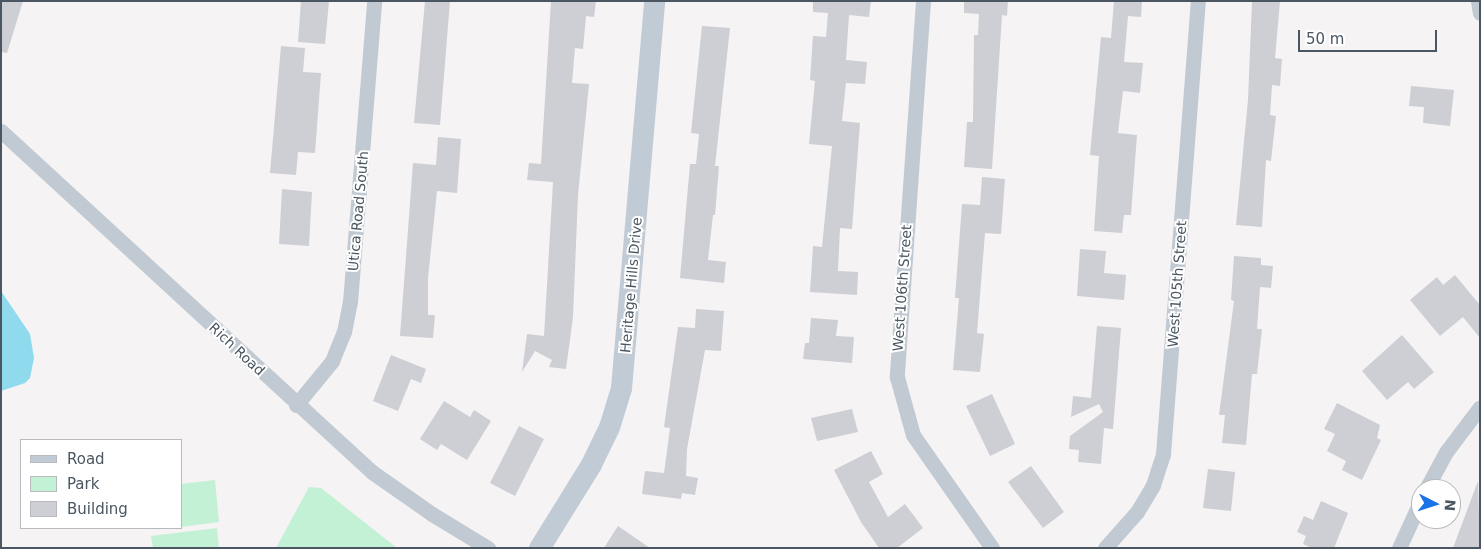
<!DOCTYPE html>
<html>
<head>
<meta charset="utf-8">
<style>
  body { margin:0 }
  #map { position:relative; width:1481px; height:549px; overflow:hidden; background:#f5f3f3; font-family:"DejaVu Sans",sans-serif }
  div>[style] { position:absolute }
  .green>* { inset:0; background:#c3f1d5 }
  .water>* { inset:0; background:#90daee }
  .building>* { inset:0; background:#cdcfd5 }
  .street>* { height:15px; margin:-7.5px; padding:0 7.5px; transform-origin:7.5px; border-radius:7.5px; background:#c1cad2 }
  .secondary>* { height:21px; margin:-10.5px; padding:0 10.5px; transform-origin:10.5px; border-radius:10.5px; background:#c1cbd6 }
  span { translate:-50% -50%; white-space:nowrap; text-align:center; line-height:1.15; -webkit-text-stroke:4px #fff; paint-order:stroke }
  .street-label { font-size:14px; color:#4a5661 }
  .frame { position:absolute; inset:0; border:2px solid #4a5661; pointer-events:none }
  .legend { position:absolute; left:20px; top:439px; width:162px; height:90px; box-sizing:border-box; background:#fff; border:1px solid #b7bbc0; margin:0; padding:6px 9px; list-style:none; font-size:15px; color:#4a5661 }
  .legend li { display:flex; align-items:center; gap:10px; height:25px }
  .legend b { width:25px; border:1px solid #b7bbc0 }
  .north { position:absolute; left:1411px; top:479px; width:50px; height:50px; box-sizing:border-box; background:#fff; border:1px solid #b7bbc0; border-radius:50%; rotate:95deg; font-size:14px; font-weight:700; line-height:20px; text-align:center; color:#4a5661 }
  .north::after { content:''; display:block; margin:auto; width:18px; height:22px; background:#1a73e8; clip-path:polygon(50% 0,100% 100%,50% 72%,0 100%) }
  .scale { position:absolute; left:1298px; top:30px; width:139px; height:22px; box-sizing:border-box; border:2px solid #4a5661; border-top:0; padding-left:6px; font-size:15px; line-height:18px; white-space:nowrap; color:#4a5661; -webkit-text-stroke:4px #fff; paint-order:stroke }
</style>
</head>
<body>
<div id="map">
  <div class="green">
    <div style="clip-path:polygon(215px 480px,219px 522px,181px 527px,181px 484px)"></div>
    <div style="clip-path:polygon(309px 487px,321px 488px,397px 548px,276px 548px)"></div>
    <div style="clip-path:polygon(217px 528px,219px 548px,153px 548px,151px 536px)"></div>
  </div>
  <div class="water">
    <div style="clip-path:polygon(1px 291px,30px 334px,34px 358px,30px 378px,25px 383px,1px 391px)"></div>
  </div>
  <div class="building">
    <div style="clip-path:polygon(1px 1px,23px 1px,7px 53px,1px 52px)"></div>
    <div style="clip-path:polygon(301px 1px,329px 1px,325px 44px,298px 42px)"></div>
    <div style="clip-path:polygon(425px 1px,450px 1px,440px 125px,414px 123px)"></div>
    <div style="clip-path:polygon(551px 1px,596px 1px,594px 17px,586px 16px,583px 49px,575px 48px,572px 83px,589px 84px,578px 195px,573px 317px,566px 369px,549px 367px,552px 360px,535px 351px,522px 372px,527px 334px,544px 336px,553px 182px,527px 180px,529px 163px,541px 164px)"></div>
    <div style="clip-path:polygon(813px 1px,871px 1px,869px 17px,849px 15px,846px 60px,867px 62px,865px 84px,846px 83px,842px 121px,860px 123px,852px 229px,840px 228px,838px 271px,858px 272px,857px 295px,810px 292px,813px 246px,822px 247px,832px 146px,809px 144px,815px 81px,810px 80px,813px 36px,826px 37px,828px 13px,813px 12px)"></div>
    <div style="clip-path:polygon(964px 1px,1008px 1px,1007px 16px,1002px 15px,992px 169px,964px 167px,967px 122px,973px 122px,974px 35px,978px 35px,979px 14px,964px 13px)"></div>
    <div style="clip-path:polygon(1114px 1px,1142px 1px,1141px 17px,1128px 16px,1124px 62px,1143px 63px,1140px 93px,1123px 91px,1118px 133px,1137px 135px,1131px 215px,1124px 215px,1122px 233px,1094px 231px,1099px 156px,1090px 155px,1101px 37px,1111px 38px)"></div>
    <div style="clip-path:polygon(1252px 1px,1280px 1px,1275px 58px,1282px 59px,1280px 86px,1272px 85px,1270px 115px,1276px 116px,1271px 161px,1266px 160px,1262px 227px,1236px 225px,1248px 100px)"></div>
    <div style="clip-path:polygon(702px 26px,730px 28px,715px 166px,719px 166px,715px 215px,713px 215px,708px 260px,726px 262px,724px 283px,680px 278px,690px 164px,696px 164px,699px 134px,691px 133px)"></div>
    <div style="clip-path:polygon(281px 46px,305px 48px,303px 72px,321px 73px,315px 153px,298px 152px,296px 175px,270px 173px)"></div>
    <div style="clip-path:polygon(1411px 86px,1454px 90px,1450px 126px,1423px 123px,1424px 107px,1409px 106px)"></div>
    <div style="clip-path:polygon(438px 137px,461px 139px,457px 193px,437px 191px,428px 278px,428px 315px,435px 315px,433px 338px,400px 336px,413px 163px,436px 165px)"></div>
    <div style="clip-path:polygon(982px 177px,1005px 179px,1001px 234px,985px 233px,977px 333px,984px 334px,980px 372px,953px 370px,959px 298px,955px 298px,962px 204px,980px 205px)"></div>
    <div style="clip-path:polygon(282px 189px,312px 192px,309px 246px,279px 244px)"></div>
    <div style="clip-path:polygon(1080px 249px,1106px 251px,1104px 273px,1126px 275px,1124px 300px,1077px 296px)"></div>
    <div style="clip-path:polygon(1234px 256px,1261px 258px,1261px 265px,1273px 266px,1271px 288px,1260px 287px,1257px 329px,1262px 329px,1257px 374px,1252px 374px,1246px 445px,1222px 443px,1225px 415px,1219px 415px,1234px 301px,1231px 300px)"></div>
    <div style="clip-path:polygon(1455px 275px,1480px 305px,1480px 338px,1463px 317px,1440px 336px,1410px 300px,1437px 277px,1443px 285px)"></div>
    <div style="clip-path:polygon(696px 309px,724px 311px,721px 351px,705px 350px,687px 449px,686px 476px,698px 478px,695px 495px,682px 493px,681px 499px,642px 494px,645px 471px,664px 473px,670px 428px,664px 427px,678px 327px,695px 328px)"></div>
    <div style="clip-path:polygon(811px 318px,838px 320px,836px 336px,854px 337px,852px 363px,803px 359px,805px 343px,809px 343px)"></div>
    <div style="clip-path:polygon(1097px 326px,1121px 328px,1113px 429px,1104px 428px,1101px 464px,1078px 462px,1079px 450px,1069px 449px,1070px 436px,1103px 412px,1099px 404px,1071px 417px,1073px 396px,1091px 398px)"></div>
    <div style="clip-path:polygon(1402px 335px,1434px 372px,1414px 389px,1408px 382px,1387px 400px,1362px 371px)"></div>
    <div style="clip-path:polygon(391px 355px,426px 369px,421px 383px,411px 379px,398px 411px,373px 401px)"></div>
    <div style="clip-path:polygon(992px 394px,1015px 444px,990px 456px,966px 406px)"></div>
    <div style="clip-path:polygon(444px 401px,470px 417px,474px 410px,491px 421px,467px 460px,441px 444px,437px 450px,420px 439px)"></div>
    <div style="clip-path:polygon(1337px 403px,1380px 425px,1377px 438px,1381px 440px,1362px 480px,1342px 470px,1346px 461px,1327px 451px,1335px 434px,1324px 429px)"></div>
    <div style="clip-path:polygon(852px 409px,858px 432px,817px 441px,811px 418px)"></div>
    <div style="clip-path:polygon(519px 426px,544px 439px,515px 496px,490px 483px)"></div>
    <div style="clip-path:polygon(871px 451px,883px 474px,869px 482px,888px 517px,905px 504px,923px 528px,897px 548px,879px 548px,861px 522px,834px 470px)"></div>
    <div style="clip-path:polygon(1031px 466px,1064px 512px,1043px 528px,1008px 482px)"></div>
    <div style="clip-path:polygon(1208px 469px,1235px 472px,1231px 511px,1203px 508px)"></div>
    <div style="clip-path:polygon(1478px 481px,1480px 548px,1453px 548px)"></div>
    <div style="clip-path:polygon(1321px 501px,1348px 513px,1334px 548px,1312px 548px,1303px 544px,1306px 536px,1297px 532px,1304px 516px,1313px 520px)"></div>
    <div style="clip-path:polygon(618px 526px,650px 548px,604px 548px)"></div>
  </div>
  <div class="street">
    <div style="left:923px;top:1px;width:377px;rotate:94deg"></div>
    <div style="left:897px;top:377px;width:60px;rotate:74.6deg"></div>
    <div style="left:913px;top:435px;width:138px;rotate:55deg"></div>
    <div style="left:1478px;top:1px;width:12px;rotate:81deg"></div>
    <div style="left:1px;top:131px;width:504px;rotate:42.59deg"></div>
    <div style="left:372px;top:472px;width:73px;rotate:35deg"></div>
    <div style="left:432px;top:514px;width:66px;rotate:31.3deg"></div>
    <div style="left:296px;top:405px;width:57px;rotate:-50.7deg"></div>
    <div style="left:332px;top:361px;width:31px;rotate:-68deg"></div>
    <div style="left:344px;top:332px;width:31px;rotate:-79deg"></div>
    <div style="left:350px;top:302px;width:302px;rotate:-85.4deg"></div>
    <div style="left:1426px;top:489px;width:42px;rotate:-61.6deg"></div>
    <div style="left:1446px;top:452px;width:56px;rotate:-52.9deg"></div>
    <div style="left:1105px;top:548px;width:48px;rotate:-48.4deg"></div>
    <div style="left:1137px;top:512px;width:31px;rotate:-59deg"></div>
    <div style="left:1153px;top:485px;width:33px;rotate:-72deg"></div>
    <div style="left:1163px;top:454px;width:454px;rotate:-85.6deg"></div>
    <div style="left:1399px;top:548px;width:53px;rotate:-65.4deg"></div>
  </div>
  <div class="secondary">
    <div style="left:539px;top:548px;width:99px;rotate:-58.2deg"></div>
    <div style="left:591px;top:464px;width:41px;rotate:-64.1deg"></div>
    <div style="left:609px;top:427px;width:41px;rotate:-72.9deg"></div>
    <div style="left:621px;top:388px;width:388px;rotate:-85.1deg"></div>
  </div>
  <div class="street-label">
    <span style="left:358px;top:211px;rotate:-85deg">Utica Road South</span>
    <span style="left:1177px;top:284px;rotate:-86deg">West 105th Street</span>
    <span style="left:631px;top:285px;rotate:-85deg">Heritage Hills Drive</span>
    <span style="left:902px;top:288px;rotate:-86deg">West 106th Street</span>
    <span style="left:237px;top:349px;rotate:43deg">Rich Road</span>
  </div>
  <div class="frame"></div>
  <ul class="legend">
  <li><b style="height:6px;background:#c1cbd6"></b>Road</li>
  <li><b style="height:14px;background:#c3f1d5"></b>Park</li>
  <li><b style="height:14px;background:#cdcfd5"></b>Building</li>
  </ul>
  <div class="north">N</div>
  <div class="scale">50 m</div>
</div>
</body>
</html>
